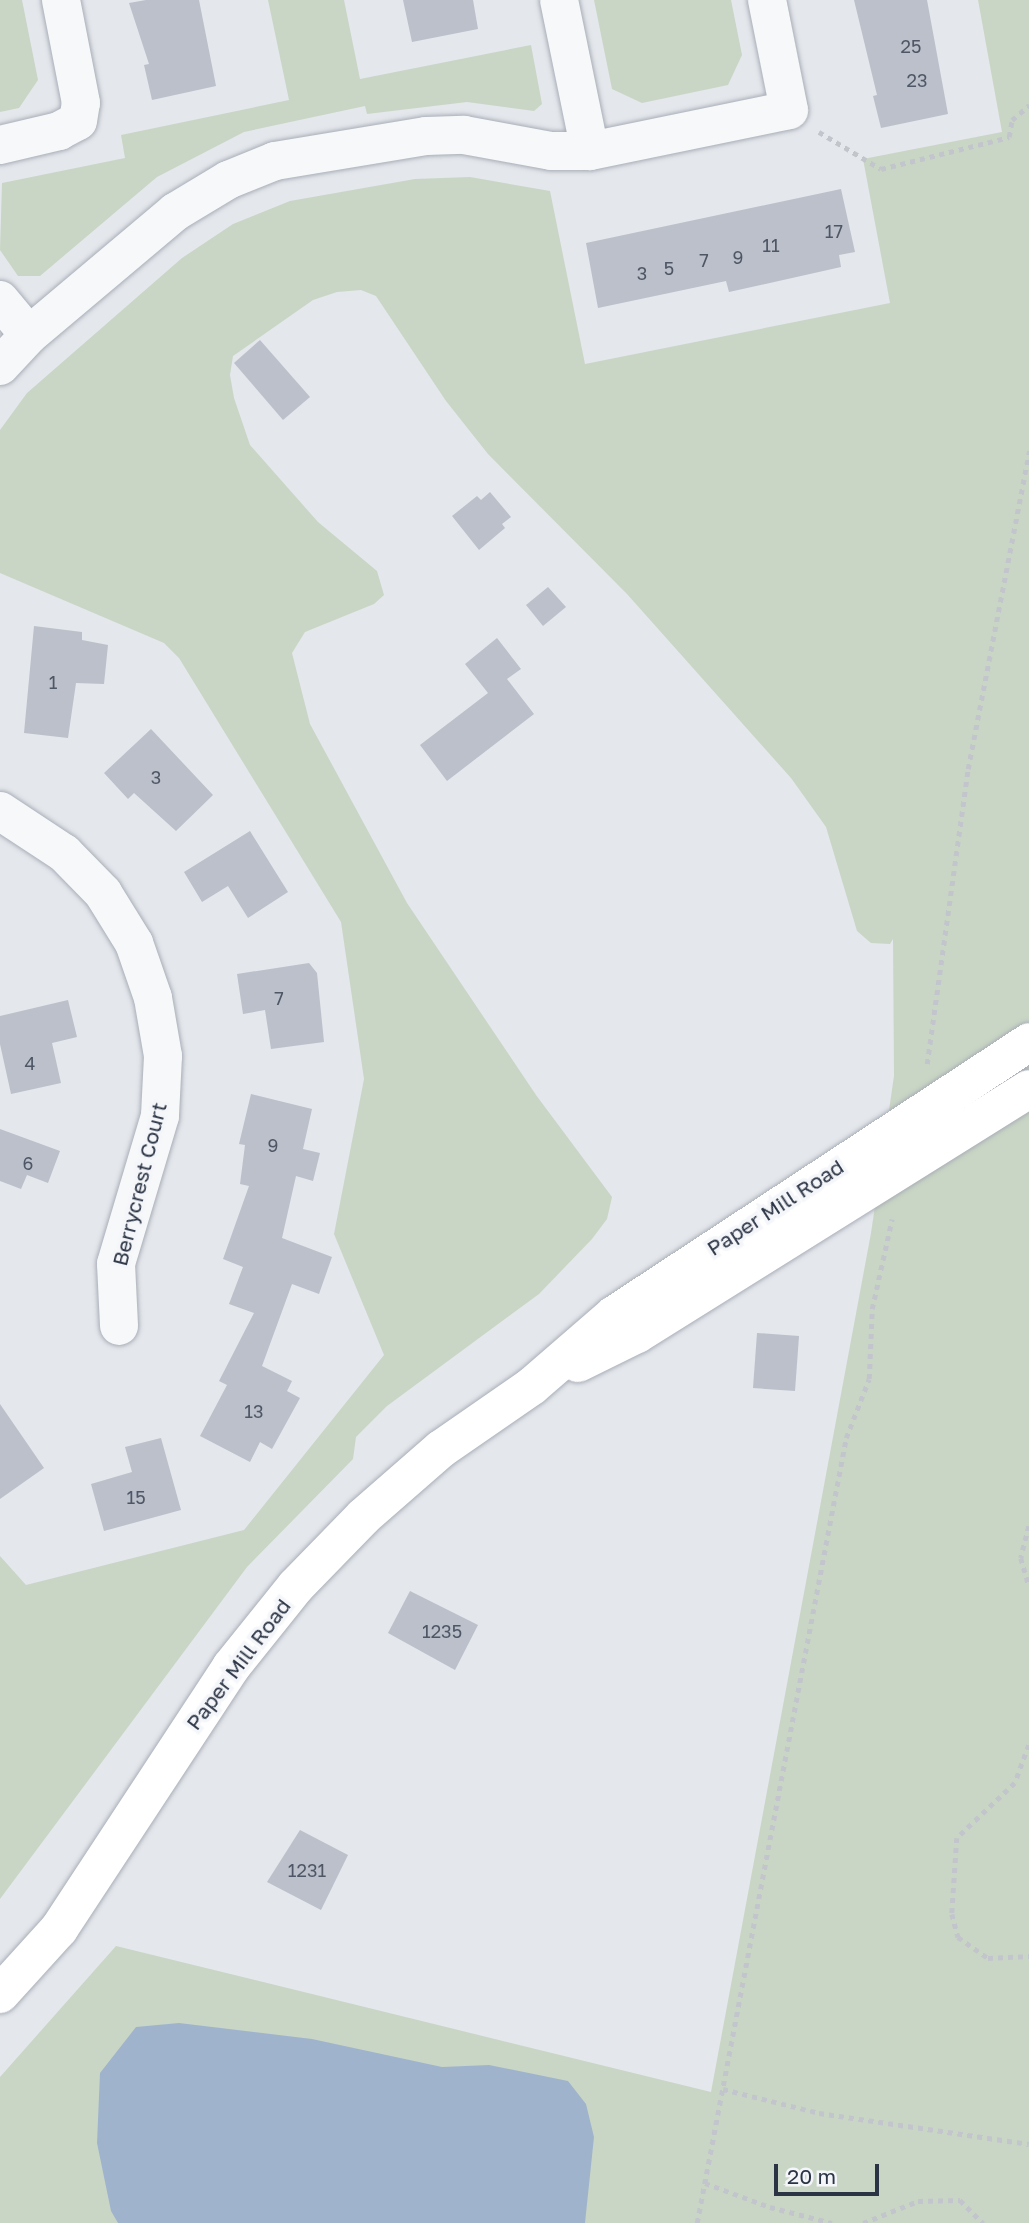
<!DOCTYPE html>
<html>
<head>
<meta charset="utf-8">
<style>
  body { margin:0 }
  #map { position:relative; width:1029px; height:2223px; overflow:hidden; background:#e4e7ec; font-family:"Golos Text",sans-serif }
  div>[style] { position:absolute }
  .green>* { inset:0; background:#c9d6c5 }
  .water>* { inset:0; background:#9fb4cc }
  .building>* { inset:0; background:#bbc0ca }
  .path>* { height:4.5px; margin-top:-2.25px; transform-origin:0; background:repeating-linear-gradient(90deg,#c2c5cb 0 5px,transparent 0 10px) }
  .roads { filter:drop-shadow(0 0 2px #a9aeb7) drop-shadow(0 0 2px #a9aeb7) }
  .minor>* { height:38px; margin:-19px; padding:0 19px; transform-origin:19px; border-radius:19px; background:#f7f8fa }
  .major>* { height:38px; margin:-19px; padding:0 19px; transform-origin:19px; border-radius:19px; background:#fff }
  span { translate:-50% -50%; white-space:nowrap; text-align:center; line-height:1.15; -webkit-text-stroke:7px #f4f6f9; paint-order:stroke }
  .number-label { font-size:18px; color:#4f5766 }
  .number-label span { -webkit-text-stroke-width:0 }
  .street-label { font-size:21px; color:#2b3445 }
  .scale { position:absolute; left:774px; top:2164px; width:105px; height:32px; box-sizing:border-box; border:4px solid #2b3445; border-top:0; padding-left:9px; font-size:21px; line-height:24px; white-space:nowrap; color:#2b3445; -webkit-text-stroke:5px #f4f6f9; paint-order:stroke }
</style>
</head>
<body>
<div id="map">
  <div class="green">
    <div style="clip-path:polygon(0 0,22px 0,38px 80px,19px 108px,0 112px)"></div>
    <div style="clip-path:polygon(268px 0,344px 0,360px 79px,531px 45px,542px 104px,534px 111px,467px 102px,367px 114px,365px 106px,244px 132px,157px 177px,40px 276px,18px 276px,0 250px,2px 183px,125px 158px,121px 135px,289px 100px)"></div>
    <div style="clip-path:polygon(594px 0,731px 0,742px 55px,728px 85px,642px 103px,612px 89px)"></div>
    <div style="clip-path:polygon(978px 0,1029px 0,1029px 2223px,0 2223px,0 2077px,116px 1946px,711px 2092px,871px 1233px,894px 1076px,893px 939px,890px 944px,871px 943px,857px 931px,826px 827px,791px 778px,627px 594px,488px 454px,446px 401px,376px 296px,361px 290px,337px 292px,313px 300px,233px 356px,230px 375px,234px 398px,250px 445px,318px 522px,377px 571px,384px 595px,374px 604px,305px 632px,292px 653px,310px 724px,407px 903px,536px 1095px,612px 1197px,607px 1219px,592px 1239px,539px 1294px,387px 1406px,356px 1437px,353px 1459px,247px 1567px,0 1899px,0 1556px,26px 1585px,244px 1530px,384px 1355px,334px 1234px,364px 1079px,341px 922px,179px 658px,164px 643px,0 573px,0 430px,27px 393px,182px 258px,233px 224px,290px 201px,415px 179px,470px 177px,550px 191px,585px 364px,890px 303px,863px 159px,1002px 132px)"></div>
  </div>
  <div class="water">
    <div style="clip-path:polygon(179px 2023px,312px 2039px,442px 2067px,489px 2065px,568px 2081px,586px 2104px,594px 2137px,585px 2223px,118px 2223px,111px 2211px,97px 2143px,100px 2073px,136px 2027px)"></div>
  </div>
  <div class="building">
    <div style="clip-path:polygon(146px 0,199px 0,216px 86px,152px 100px,144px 65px,149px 64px,129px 3px)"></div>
    <div style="clip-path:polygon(403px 0,473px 0,478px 29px,412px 42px)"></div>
    <div style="clip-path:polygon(854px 0,927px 0,948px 114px,881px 128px,873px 96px,877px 95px)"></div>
    <div style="clip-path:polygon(841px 189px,855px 252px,839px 255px,841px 267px,729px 292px,726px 281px,598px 308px,586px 243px)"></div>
    <div style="clip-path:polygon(260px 340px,310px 397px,283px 420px,234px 363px)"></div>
    <div style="clip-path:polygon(490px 492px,511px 517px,502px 524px,505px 528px,479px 550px,452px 516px,477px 496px,481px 500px)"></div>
    <div style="clip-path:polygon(548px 587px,566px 607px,543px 626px,526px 605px)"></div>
    <div style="clip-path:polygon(34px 626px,82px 632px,82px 640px,108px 645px,104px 684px,76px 683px,68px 738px,24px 733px)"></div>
    <div style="clip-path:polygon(497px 638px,521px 669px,507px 679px,534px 714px,447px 781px,420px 745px,488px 693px,465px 664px)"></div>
    <div style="clip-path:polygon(151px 729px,213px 795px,176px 831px,134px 793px,128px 799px,104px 773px)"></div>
    <div style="clip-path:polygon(250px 831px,288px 892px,248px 918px,228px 886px,202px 902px,184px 872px)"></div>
    <div style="clip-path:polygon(309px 963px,317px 973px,324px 1042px,271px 1049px,265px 1010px,243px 1014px,237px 974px)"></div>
    <div style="clip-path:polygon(68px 1000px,77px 1037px,52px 1043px,61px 1083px,11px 1094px,0 1044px,0 1016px)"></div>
    <div style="clip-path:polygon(251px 1094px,312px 1109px,303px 1149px,320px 1153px,313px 1181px,296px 1176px,282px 1238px,332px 1257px,319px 1294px,292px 1284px,262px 1366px,292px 1381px,287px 1391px,300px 1398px,272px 1449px,260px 1442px,250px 1462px,200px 1436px,227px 1385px,219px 1381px,254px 1313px,229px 1304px,243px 1267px,223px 1259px,249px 1186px,240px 1184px,245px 1145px,239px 1144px)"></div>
    <div style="clip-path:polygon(0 1129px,60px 1151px,48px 1183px,27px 1175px,21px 1189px,0 1181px)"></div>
    <div style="clip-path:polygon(757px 1333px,799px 1336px,795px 1391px,753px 1388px)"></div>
    <div style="clip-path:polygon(0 1404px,44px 1468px,0 1499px)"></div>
    <div style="clip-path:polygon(161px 1438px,181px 1510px,104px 1531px,91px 1484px,132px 1472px,125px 1447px)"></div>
    <div style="clip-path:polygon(410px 1591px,478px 1625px,455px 1670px,388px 1633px)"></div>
    <div style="clip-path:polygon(300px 1830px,348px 1855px,321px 1910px,267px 1882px)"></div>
  </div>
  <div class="path">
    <div style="left:819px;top:132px;width:72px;rotate:30.8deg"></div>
    <div style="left:881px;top:169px;width:132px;rotate:-14deg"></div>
    <div style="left:1009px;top:137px;width:17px;rotate:-80deg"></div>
    <div style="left:1012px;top:120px;width:23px;rotate:-41deg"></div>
    <div style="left:927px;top:1064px;width:298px;rotate:-82.1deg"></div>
    <div style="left:968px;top:769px;width:324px;rotate:-79.1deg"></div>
    <div style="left:1029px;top:1526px;width:33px;rotate:104deg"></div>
    <div style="left:1021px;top:1558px;width:29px;rotate:74deg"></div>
    <div style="left:1029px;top:1745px;width:40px;rotate:110.2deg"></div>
    <div style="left:1015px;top:1783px;width:80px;rotate:136.5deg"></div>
    <div style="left:957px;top:1838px;width:76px;rotate:93.8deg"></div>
    <div style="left:952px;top:1914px;width:24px;rotate:75deg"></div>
    <div style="left:958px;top:1937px;width:37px;rotate:35deg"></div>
    <div style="left:988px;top:1958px;width:41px;rotate:-2.8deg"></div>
    <div style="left:723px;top:2089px;width:99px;rotate:14deg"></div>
    <div style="left:819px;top:2113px;width:212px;rotate:8.4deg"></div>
    <div style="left:705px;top:2183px;width:69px;rotate:20.3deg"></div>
    <div style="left:770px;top:2207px;width:64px;rotate:14.5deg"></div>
    <div style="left:697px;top:2223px;width:799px;rotate:-79.25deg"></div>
    <div style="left:846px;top:1438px;width:63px;rotate:-68.7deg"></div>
    <div style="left:869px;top:1379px;width:70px;rotate:-87.5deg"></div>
    <div style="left:872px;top:1309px;width:92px;rotate:-77.5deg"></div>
    <div style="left:863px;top:2223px;width:59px;rotate:-21.8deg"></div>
    <div style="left:918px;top:2201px;width:42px;rotate:-1.4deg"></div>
    <div style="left:960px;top:2200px;width:33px;rotate:45deg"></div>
  </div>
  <div class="roads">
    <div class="minor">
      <div style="left:559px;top:0;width:154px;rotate:78.4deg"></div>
      <div style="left:0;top:145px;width:61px;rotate:-13.3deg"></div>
      <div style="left:59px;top:131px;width:21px;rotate:-28deg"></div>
      <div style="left:78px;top:121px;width:18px;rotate:-81deg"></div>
      <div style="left:81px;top:103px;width:105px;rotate:-101deg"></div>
      <div style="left:0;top:300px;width:45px;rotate:50.4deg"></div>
      <div style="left:0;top:366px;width:42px;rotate:-46.9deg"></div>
      <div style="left:29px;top:335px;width:191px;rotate:-40.1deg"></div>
      <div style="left:175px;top:212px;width:62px;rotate:-31.1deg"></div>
      <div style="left:228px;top:180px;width:51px;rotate:-22deg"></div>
      <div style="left:275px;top:161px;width:153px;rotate:-9.4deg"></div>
      <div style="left:426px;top:136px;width:38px;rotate:-2deg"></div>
      <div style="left:464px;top:135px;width:88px;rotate:10.4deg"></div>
      <div style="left:551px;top:151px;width:39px"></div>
      <div style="left:590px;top:151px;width:203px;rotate:-11.6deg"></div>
      <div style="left:789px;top:110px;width:112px;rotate:-101.3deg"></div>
      <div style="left:0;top:811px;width:77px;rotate:33.3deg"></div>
      <div style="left:64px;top:853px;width:56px;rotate:45.7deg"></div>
      <div style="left:103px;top:893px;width:59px;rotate:58.2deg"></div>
      <div style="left:134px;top:943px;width:58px;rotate:70.9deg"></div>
      <div style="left:153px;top:998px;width:59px;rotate:80.2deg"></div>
      <div style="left:163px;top:1056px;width:60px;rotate:92.9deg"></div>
      <div style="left:160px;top:1116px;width:154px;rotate:106.6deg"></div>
      <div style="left:116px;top:1264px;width:62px;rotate:87.2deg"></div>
    </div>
    <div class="major">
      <div style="left:578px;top:1363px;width:66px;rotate:-26.2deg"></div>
      <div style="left:637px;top:1334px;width:462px;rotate:-32deg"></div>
      <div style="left:0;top:1994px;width:88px;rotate:-47.8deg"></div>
      <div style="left:59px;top:1929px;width:313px;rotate:-56.7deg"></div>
      <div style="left:231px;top:1667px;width:104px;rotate:-51.3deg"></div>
      <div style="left:296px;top:1586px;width:96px;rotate:-45.8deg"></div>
      <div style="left:363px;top:1517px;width:103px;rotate:-41.1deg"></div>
      <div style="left:441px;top:1449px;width:111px;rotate:-34.7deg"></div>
      <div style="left:532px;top:1386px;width:108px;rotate:-40.9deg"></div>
      <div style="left:614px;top:1315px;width:497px;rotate:-33.3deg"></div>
    </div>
  </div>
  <div class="number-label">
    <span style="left:911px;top:46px">25</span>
    <span style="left:917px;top:80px">23</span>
    <span style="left:834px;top:231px">17</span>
    <span style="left:771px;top:245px">11</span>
    <span style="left:738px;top:257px">9</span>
    <span style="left:704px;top:260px">7</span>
    <span style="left:669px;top:268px">5</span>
    <span style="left:642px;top:273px">3</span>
    <span style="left:53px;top:682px">1</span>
    <span style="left:156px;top:777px">3</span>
    <span style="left:279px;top:998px">7</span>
    <span style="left:30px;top:1063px">4</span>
    <span style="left:273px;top:1145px">9</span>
    <span style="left:28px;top:1163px">6</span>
    <span style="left:254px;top:1411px">13</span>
    <span style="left:136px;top:1497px">15</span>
    <span style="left:442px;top:1631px">1235</span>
    <span style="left:307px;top:1870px">1231</span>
  </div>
  <div class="street-label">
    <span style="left:139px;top:1184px;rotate:-76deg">Berrycrest Court</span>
    <span style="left:775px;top:1207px;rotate:-33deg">Paper Mill Road</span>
    <span style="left:238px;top:1664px;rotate:-53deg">Paper Mill Road</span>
  </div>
  <div class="scale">20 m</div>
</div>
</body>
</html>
